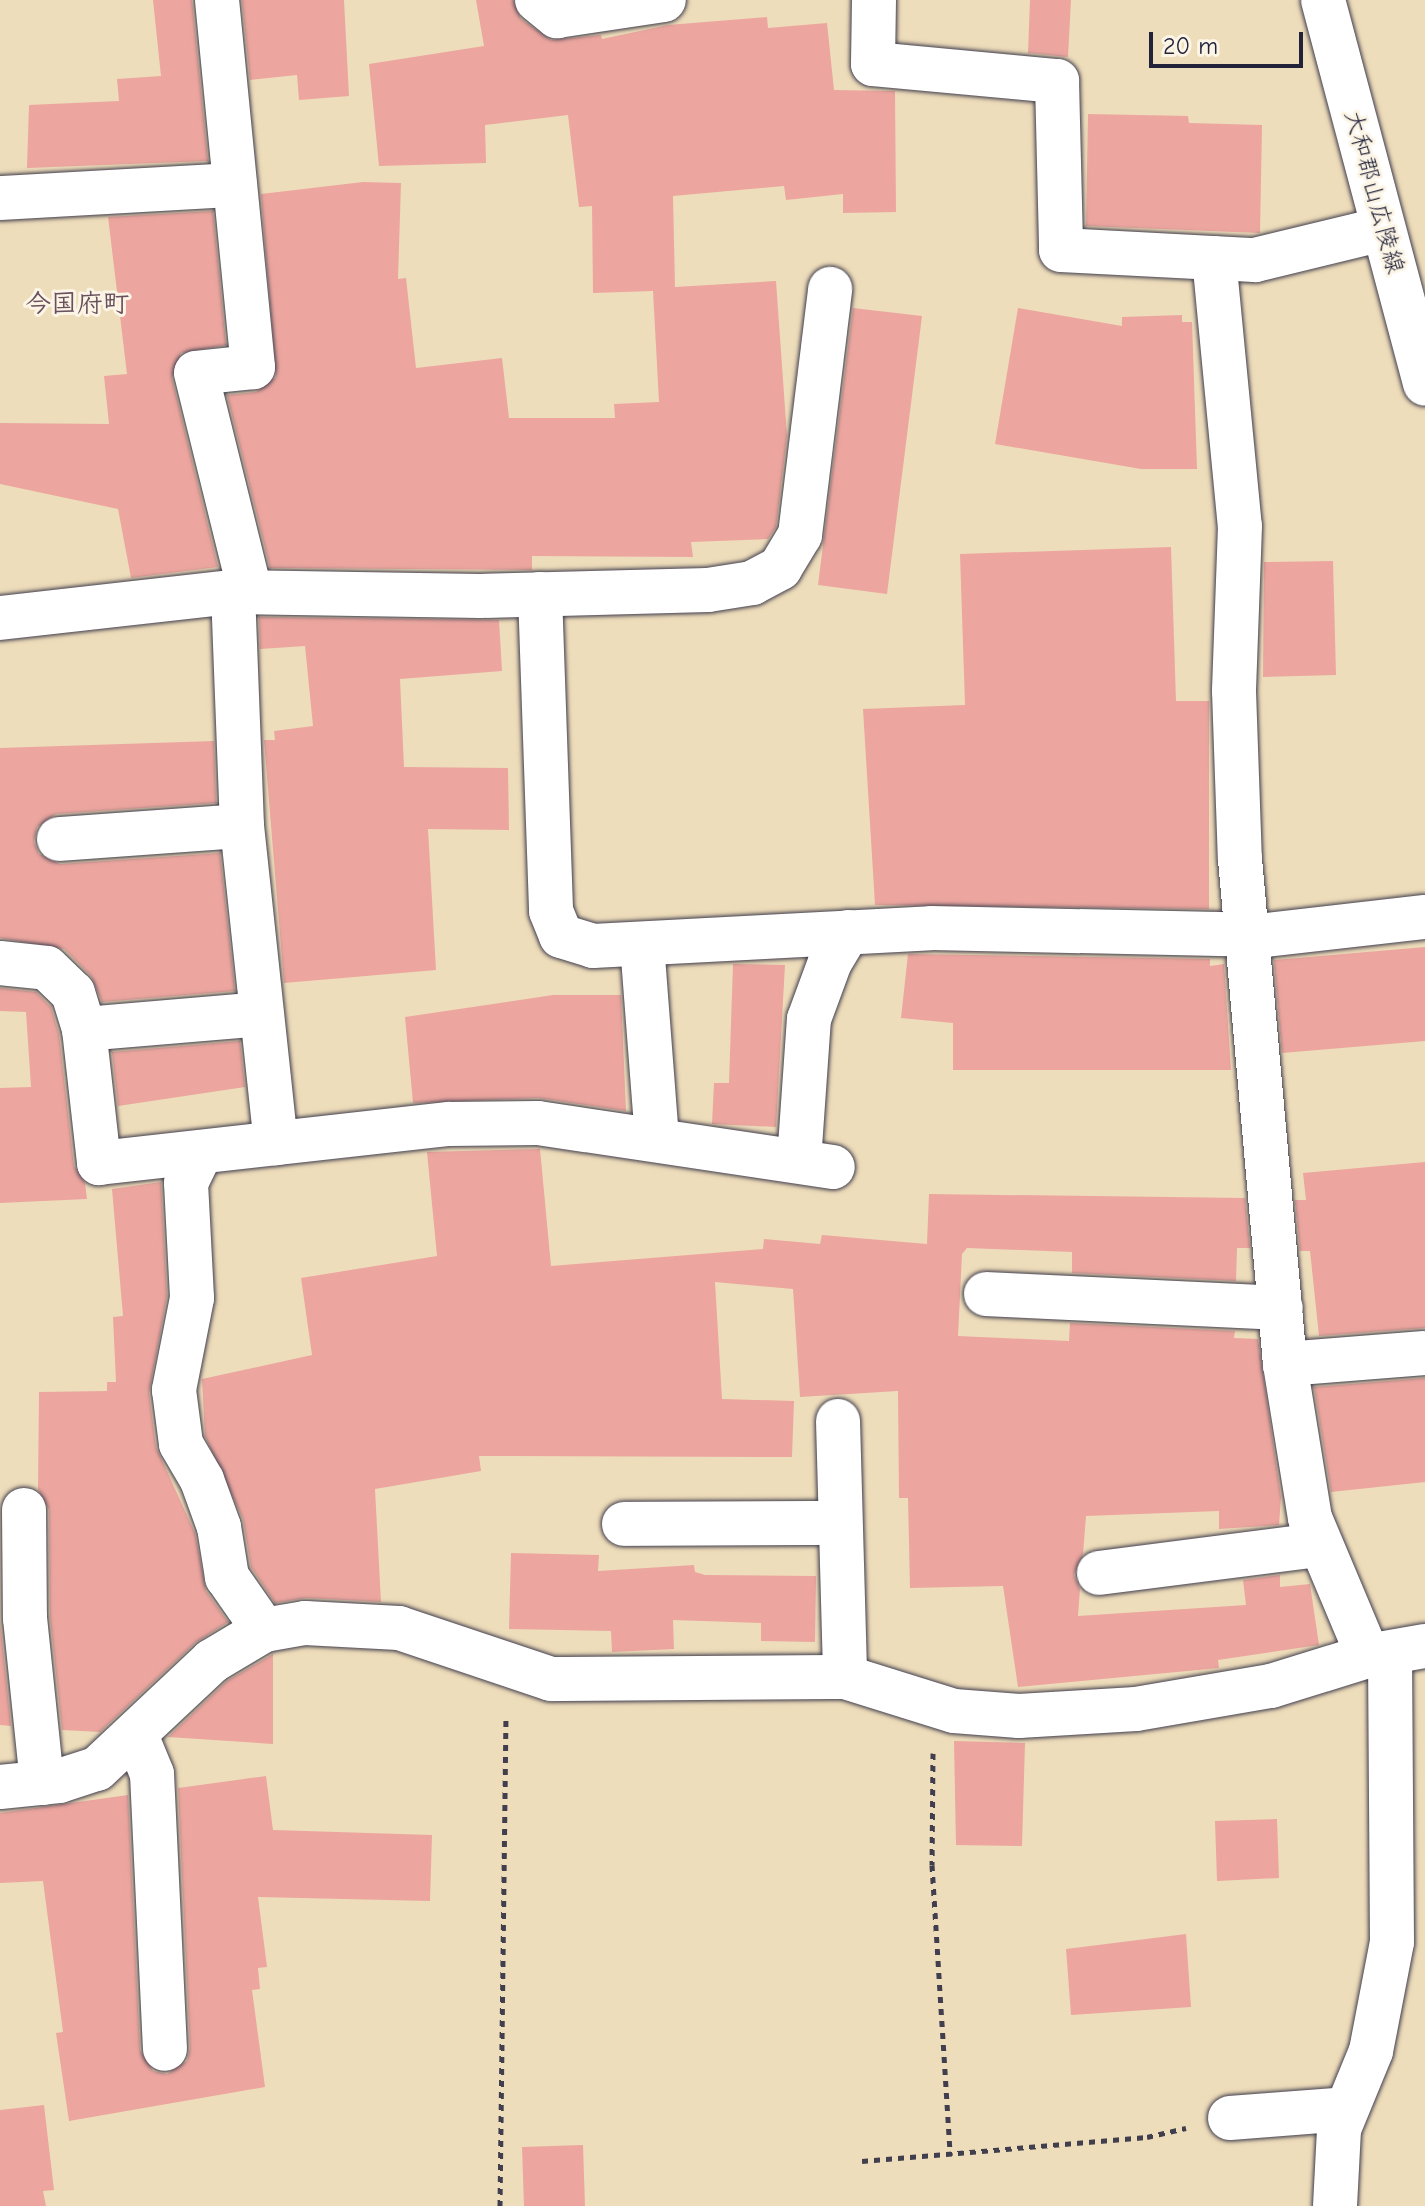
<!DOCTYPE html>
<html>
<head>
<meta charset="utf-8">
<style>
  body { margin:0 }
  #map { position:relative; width:1425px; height:2206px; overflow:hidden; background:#eeddba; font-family:"Comic Neue","Klee One",sans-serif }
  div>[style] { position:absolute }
  .building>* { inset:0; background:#eca69f }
  .path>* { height:5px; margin-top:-2.5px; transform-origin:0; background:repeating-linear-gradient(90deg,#413e4e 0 6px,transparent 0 12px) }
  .roads { filter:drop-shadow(0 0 2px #413e4e) drop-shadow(0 0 2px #413e4e) }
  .street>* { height:44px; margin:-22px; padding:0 22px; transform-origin:22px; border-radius:22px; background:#fff }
  .secondary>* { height:44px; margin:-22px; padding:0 22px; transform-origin:22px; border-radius:22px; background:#fff }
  span { translate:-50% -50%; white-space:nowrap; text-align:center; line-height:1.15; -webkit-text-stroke:6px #fcf5e5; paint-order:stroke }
  .street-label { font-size:24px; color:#22223b }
  .neighbourhood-label { font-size:26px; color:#69505e; font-weight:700 }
  .scale { position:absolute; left:1149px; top:32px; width:154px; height:36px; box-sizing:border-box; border:4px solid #22223b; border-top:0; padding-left:10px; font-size:24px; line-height:28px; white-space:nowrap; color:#22223b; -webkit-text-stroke:6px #fcf5e5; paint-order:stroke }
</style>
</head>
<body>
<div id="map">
  <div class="building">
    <div style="clip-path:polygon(153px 0,192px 0,208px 161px,27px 168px,29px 105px,119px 101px,117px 79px,161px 76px)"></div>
    <div style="clip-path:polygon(242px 0,344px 0,349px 96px,299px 100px,297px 75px,250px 80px)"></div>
    <div style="clip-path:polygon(476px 0,513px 0,521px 19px,551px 40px,601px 35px,602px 39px,668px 25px,767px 17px,768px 28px,827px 23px,834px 90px,895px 91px,896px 212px,843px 213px,843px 194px,786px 200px,784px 186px,673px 196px,675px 287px,776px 281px,787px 436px,776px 527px,768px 539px,691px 542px,693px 557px,532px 556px,532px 570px,270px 568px,227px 395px,256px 392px,276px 377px,261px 194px,363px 182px,401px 183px,398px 279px,406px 278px,416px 368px,502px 358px,509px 418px,615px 418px,614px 404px,659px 402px,653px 291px,593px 293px,592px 206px,579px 207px,568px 115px,485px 125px,486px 163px,379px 166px,369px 64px,484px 46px)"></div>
    <div style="clip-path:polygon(1030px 0,1071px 0,1068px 57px,1028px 53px)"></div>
    <div style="clip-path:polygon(1088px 114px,1188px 116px,1189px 123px,1262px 125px,1260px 233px,1086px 226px)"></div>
    <div style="clip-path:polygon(213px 211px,226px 345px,181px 353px,172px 378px,218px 567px,131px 578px,118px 509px,0 484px,0 423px,109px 424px,104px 376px,127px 374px,108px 217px)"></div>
    <div style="clip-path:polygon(853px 308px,922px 316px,887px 594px,818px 585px)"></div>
    <div style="clip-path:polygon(1018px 308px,1122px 326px,1122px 317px,1182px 315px,1182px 322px,1192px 322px,1197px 469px,1141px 469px,995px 444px)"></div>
    <div style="clip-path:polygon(1171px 547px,1176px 701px,1209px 701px,1209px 909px,875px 905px,863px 709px,965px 705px,960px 554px)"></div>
    <div style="clip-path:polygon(1333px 561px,1336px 675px,1263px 677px,1264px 562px)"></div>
    <div style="clip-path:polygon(259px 617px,499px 620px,502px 671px,400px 679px,404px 767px,508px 768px,509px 830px,428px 829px,436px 970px,284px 983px,264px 740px,275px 740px,274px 731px,313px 726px,305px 646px,260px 649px)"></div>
    <div style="clip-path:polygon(214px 741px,216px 803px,56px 814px,37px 827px,34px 842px,39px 854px,60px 864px,220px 853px,235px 991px,102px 1002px,91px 976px,64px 949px,0 938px,0 748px)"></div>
    <div style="clip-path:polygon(1425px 947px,1425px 1041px,1282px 1053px,1274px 960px)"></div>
    <div style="clip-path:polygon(908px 954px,1210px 959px,1210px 966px,1224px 964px,1231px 1070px,953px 1070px,953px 1023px,901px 1018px)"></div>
    <div style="clip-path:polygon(733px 964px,785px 965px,776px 1127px,712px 1124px,714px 1083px,729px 1083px)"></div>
    <div style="clip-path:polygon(0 988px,36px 992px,51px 1007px,59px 1034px,74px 1166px,85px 1183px,87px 1199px,0 1203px,0 1088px,31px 1087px,26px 1012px,0 1011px)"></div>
    <div style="clip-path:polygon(553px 995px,621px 995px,626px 1111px,538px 1098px,413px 1103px,405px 1017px)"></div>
    <div style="clip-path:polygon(240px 1041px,245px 1087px,118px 1106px,112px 1052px)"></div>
    <div style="clip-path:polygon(540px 1149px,551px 1266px,763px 1249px,764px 1239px,820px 1244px,822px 1235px,927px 1244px,929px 1194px,1245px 1198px,1250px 1248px,1237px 1248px,1236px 1281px,1072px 1273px,1072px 1252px,967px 1248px,962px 1254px,958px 1336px,1069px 1341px,1070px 1323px,1235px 1331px,1234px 1338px,1258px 1339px,1281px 1497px,1279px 1525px,1219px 1529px,1219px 1511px,1086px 1516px,1083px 1554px,1074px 1575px,1080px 1589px,1078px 1616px,1246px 1605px,1243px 1580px,1280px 1575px,1280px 1587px,1310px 1584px,1319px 1645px,1218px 1660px,1219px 1668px,1018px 1687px,1003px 1586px,910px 1588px,908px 1498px,899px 1498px,898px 1391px,800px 1397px,793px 1289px,715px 1282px,722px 1399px,794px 1401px,792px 1457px,479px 1456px,481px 1471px,375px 1489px,381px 1602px,306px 1598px,275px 1603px,251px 1567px,243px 1519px,205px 1436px,202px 1379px,312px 1355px,301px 1278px,437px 1256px,427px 1152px)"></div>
    <div style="clip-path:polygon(1425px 1162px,1425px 1328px,1319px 1336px,1310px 1251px,1300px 1251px,1295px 1200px,1306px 1200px,1303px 1173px)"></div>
    <div style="clip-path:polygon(161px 1182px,167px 1296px,149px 1393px,156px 1447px,195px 1533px,206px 1591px,228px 1622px,195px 1643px,100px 1732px,62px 1730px,50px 1617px,49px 1510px,38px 1489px,39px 1392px,107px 1391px,107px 1382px,116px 1382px,113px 1317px,123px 1316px,112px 1189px)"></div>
    <div style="clip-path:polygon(1425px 1378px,1425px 1482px,1331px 1492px,1314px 1387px)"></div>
    <div style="clip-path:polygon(511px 1553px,599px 1555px,598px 1571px,694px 1565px,695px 1572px,705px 1575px,816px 1576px,815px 1642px,761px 1641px,761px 1623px,673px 1620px,674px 1649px,612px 1652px,611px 1631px,509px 1629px)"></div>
    <div style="clip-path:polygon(0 1618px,0 1620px,11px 1726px,0 1725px)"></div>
    <div style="clip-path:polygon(273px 1654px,273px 1744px,168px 1737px,227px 1681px)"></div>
    <div style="clip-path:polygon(954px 1741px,1025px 1743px,1022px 1846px,956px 1845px)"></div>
    <div style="clip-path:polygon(266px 1776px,273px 1830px,432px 1835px,430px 1901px,258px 1897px,267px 1967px,258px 1968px,260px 1989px,252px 1990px,265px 2087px,69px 2121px,56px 2033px,63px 2032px,43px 1881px,0 1883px,0 1813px,128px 1795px,140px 2050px,153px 2071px,167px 2074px,187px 2061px,190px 2048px,178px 1788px)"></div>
    <div style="clip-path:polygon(1277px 1819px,1279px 1878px,1217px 1881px,1215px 1821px)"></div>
    <div style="clip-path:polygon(1186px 1934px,1191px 2007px,1071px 2015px,1066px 1949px)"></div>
    <div style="clip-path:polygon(44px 2105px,54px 2190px,43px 2191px,46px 2206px,0 2206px,0 2110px)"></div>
    <div style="clip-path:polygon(583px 2145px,585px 2206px,524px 2206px,522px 2147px)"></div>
  </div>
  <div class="path">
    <div style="left:933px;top:1753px;width:112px;rotate:90.5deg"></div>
    <div style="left:932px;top:1865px;width:291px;rotate:86.4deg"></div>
    <div style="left:862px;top:2161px;width:286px;rotate:-4.8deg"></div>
    <div style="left:1147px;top:2137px;width:40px;rotate:-13deg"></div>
    <div style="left:500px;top:2206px;width:491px;rotate:-89.3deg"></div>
  </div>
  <div class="roads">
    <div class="street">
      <div style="left:217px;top:0;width:369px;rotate:84.4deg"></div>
      <div style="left:253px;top:367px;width:57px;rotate:174deg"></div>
      <div style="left:196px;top:373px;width:226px;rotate:76.1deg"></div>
      <div style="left:537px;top:0;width:26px;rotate:39deg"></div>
      <div style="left:557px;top:16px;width:108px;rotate:-8.5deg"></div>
      <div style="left:874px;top:0;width:64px;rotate:90.9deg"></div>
      <div style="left:873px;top:64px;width:185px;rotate:5.3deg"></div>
      <div style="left:1057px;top:81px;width:169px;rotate:88.6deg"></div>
      <div style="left:1061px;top:250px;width:194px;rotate:3deg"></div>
      <div style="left:1255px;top:260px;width:132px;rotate:-13.6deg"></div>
      <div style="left:0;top:198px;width:235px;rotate:-3.2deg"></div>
      <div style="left:1214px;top:258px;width:269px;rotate:84.5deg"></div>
      <div style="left:1240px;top:526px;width:165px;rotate:92.1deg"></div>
      <div style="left:1234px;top:691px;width:168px;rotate:88deg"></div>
      <div style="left:1240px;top:859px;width:507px;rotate:84.91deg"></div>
      <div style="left:1285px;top:1364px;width:156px;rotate:80.8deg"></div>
      <div style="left:1310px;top:1518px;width:150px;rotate:67.2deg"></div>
      <div style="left:233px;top:592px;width:234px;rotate:87.8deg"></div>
      <div style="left:242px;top:826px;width:319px;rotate:83.9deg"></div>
      <div style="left:540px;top:594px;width:317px;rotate:88deg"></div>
      <div style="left:551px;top:911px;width:27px;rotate:68deg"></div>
      <div style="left:561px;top:936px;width:34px;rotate:17deg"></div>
      <div style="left:593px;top:946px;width:338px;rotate:-3deg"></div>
      <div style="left:931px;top:928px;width:335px;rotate:1.2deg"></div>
      <div style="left:1266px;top:935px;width:160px;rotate:-6.5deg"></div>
      <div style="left:0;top:618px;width:234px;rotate:-6.4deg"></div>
      <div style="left:233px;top:592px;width:247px;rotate:0.9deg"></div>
      <div style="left:480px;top:596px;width:228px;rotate:-1.5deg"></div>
      <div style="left:708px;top:590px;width:45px;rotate:-9deg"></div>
      <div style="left:752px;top:583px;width:32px;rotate:-28deg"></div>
      <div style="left:780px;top:568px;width:39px;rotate:-59deg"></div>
      <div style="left:800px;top:535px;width:248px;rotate:-83deg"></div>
      <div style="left:59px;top:839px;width:183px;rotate:-4.1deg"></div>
      <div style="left:642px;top:944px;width:196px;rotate:85.6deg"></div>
      <div style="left:0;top:963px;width:47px;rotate:6.1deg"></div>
      <div style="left:47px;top:968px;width:36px;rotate:44deg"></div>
      <div style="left:73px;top:993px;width:38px;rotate:73deg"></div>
      <div style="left:84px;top:1029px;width:135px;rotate:83.6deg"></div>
      <div style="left:99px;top:1163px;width:352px;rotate:-6.4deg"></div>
      <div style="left:449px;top:1124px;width:89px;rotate:-0.6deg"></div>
      <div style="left:538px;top:1123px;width:298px;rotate:8.5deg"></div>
      <div style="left:84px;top:1029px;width:178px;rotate:-4.8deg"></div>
      <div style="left:201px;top:1152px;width:34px;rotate:116deg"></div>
      <div style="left:186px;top:1183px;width:115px;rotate:87deg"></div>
      <div style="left:192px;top:1298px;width:94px;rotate:101.1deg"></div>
      <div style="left:174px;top:1390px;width:54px;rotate:82.6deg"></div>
      <div style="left:181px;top:1444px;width:42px;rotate:59.7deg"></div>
      <div style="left:202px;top:1480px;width:50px;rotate:70.1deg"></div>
      <div style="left:219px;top:1527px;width:51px;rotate:80.9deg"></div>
      <div style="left:227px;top:1577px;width:65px;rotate:55.1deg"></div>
      <div style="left:799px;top:1161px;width:142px;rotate:-86deg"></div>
      <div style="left:809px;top:1019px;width:61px;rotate:-69.8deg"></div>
      <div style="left:830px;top:962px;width:35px;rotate:-59deg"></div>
      <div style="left:986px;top:1294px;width:295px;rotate:2.7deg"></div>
      <div style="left:1285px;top:1364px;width:140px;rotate:-4.5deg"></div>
      <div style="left:838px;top:1421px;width:256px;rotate:88.4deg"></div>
      <div style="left:24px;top:1510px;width:108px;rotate:89.5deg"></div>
      <div style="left:25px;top:1618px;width:166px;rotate:84.1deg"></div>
      <div style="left:624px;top:1524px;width:216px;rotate:-0.3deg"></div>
      <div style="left:1099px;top:1573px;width:221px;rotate:-7.3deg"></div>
      <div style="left:136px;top:1735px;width:42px;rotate:67.7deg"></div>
      <div style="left:152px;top:1774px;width:275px;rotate:87.3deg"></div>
      <div style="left:0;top:1787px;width:59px;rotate:-5.8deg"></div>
      <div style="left:59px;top:1781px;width:40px;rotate:-18deg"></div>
      <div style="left:97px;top:1769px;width:158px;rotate:-43.2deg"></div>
      <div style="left:212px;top:1661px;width:61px;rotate:-30.8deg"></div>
      <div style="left:264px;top:1630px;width:42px;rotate:-9.7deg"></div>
      <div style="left:305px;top:1623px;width:94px;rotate:3deg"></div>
      <div style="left:399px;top:1628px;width:160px;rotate:18.5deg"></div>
      <div style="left:551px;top:1679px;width:294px;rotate:-0.4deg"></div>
      <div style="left:845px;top:1677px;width:114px;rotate:17.3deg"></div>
      <div style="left:954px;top:1711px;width:65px;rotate:4.4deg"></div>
      <div style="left:1019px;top:1716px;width:117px;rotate:-3.4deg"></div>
      <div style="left:1136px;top:1709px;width:137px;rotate:-9.7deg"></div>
      <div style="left:1271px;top:1686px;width:102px;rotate:-17.2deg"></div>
      <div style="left:1368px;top:1656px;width:58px;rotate:-10deg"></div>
      <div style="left:1230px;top:2118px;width:116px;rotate:-4.4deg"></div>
      <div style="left:1335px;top:2206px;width:77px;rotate:-87deg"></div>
      <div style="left:1339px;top:2129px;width:84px;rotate:-67.7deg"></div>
      <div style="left:1371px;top:2051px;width:111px;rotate:-79.1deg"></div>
      <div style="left:1392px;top:1942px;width:289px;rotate:-90.4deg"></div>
    </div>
    <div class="secondary">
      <div style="left:1323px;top:0;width:397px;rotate:75.1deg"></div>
    </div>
  </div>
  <div class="street-label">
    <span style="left:1374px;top:192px;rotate:75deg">大和郡山広陵線</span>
  </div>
  <div class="neighbourhood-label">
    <span style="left:77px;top:305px">今国府町</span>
  </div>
  <div class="scale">20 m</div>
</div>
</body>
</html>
